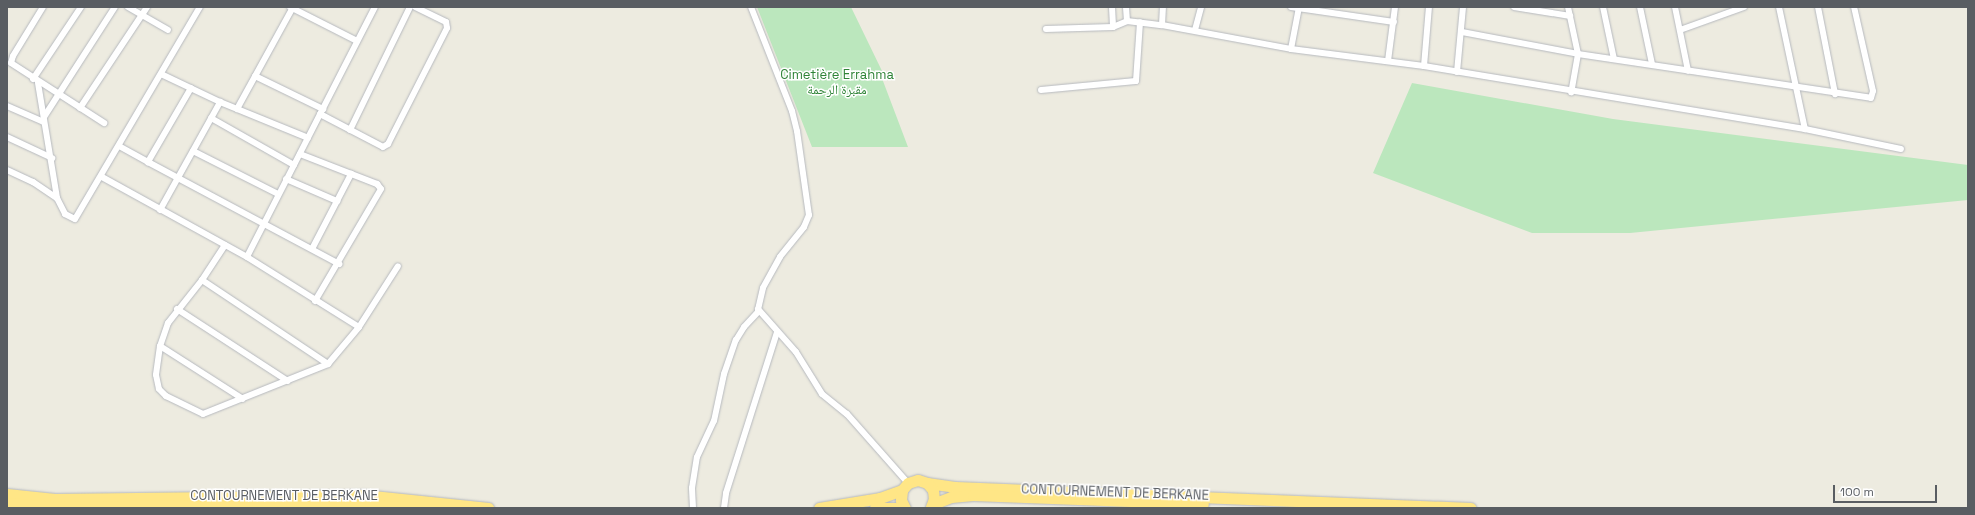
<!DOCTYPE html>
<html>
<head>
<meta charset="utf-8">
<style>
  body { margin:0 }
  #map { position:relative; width:1975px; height:515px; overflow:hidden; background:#edebe0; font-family:"Space Grotesk","Noto Naskh Arabic",sans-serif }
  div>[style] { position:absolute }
  .green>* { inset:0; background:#bbe7bd }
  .roads { filter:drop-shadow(0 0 1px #b6b9be) drop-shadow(0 0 1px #b6b9be) }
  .street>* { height:6px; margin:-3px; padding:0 3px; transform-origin:3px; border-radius:3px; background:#fff }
  .highway>* { height:11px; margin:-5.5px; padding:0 5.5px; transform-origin:5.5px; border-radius:5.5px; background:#ffe686 }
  span { translate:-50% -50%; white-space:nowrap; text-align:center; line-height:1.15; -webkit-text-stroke:3px #fff; paint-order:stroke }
  .park-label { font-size:13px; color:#2f8437 }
  .street-label { font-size:13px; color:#595d62 }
  .frame { position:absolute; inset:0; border:8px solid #595d62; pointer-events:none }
  .scale { position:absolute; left:1833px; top:485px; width:104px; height:18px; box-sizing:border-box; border:2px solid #595d62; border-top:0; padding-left:5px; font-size:12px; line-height:14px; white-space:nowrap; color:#595d62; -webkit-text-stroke:3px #fff; paint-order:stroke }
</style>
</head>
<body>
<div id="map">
  <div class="green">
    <div style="clip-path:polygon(757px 7px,851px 7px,882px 71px,883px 81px,908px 147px,812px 147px)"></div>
    <div style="clip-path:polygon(1412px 83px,1613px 119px,1968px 165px,1968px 200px,1630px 233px,1532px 233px,1373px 173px)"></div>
  </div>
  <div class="roads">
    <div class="street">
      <div style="left:43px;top:7px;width:57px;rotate:121.5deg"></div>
      <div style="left:13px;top:56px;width:7px;rotate:106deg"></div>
      <div style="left:11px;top:63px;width:111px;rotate:32.8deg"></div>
      <div style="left:128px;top:7px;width:46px;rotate:29.9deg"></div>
      <div style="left:290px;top:7px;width:75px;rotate:26.9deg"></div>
      <div style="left:751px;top:7px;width:112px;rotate:68.5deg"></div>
      <div style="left:792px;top:111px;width:21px;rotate:76deg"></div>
      <div style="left:797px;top:131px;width:85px;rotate:81.9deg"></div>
      <div style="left:809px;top:215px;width:13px;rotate:113deg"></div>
      <div style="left:804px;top:227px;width:38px;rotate:129deg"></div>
      <div style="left:780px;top:257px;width:35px;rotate:119deg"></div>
      <div style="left:763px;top:288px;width:22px;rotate:103deg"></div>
      <div style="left:758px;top:309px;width:57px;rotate:48.5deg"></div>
      <div style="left:796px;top:352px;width:49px;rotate:58.2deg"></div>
      <div style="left:822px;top:394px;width:32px;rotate:39deg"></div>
      <div style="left:847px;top:414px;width:92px;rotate:48.5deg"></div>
      <div style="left:1112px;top:7px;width:20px;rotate:87deg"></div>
      <div style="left:1126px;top:7px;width:14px;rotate:86deg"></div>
      <div style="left:1291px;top:7px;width:104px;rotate:8.3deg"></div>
      <div style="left:1514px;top:7px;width:57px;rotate:9.1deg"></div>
      <div style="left:1568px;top:7px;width:48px;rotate:78deg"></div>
      <div style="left:1578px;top:54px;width:39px;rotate:100deg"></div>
      <div style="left:1603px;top:7px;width:53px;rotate:78.1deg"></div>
      <div style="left:1640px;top:7px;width:58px;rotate:78.1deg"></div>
      <div style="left:1675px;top:7px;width:65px;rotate:78.5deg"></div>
      <div style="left:1779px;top:7px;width:125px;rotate:78deg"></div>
      <div style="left:1818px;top:7px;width:89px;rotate:78.9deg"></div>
      <div style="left:1162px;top:25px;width:18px;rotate:-87deg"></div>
      <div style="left:1046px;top:29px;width:67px;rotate:-1.7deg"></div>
      <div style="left:1113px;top:27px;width:15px;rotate:-23deg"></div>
      <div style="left:1127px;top:21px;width:35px;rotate:7deg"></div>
      <div style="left:1162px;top:25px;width:131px;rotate:10.5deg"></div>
      <div style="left:1291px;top:49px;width:134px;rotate:7.3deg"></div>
      <div style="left:1424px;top:66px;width:386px;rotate:9.4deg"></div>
      <div style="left:1805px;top:129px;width:98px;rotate:11.8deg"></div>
      <div style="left:1195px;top:30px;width:24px;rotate:-75deg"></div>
      <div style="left:1680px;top:30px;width:68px;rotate:-19.8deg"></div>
      <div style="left:1462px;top:32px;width:118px;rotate:10.7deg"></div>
      <div style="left:1578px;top:54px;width:296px;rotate:8.5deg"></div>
      <div style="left:1871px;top:98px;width:7px;rotate:-74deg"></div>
      <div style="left:1873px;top:91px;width:86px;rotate:-102.7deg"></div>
      <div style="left:1291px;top:49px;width:43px;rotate:-79.2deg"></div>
      <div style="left:1388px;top:61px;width:54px;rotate:-82.6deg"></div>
      <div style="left:1424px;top:66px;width:59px;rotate:-85.2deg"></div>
      <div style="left:1457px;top:72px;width:65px;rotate:-84.7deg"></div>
      <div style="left:161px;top:74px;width:65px;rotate:25.4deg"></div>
      <div style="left:220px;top:102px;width:95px;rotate:22.2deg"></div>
      <div style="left:255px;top:76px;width:76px;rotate:25.9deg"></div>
      <div style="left:33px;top:79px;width:87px;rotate:-56.3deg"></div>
      <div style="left:38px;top:83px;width:117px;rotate:80.6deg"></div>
      <div style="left:57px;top:198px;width:18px;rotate:63deg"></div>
      <div style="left:65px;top:214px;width:11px;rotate:27deg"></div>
      <div style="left:75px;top:219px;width:246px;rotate:-59.5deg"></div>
      <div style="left:191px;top:88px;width:86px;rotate:120.2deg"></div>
      <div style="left:148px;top:162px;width:217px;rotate:28.1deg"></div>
      <div style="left:1041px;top:90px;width:95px;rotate:-5.4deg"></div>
      <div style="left:1136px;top:81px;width:59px;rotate:-86.1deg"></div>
      <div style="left:7px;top:106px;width:40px;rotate:23.4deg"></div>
      <div style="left:80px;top:108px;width:121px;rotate:-56.4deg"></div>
      <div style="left:237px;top:109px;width:116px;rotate:-61.2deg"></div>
      <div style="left:320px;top:114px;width:71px;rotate:27.6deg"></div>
      <div style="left:383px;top:147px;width:6px;rotate:-31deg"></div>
      <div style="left:388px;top:144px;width:130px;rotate:-63deg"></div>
      <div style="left:447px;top:28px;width:6px;rotate:-99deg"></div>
      <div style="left:446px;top:22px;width:34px;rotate:-154deg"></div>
      <div style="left:44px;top:117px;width:131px;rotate:-57.2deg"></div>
      <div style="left:211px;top:118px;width:95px;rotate:29.5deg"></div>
      <div style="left:294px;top:165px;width:103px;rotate:117.1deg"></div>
      <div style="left:350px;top:130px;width:137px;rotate:-64deg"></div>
      <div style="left:7px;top:137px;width:50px;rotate:25deg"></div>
      <div style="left:119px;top:146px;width:33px;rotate:29deg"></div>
      <div style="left:193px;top:151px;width:95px;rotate:26.8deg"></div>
      <div style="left:300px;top:154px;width:83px;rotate:21.3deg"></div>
      <div style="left:377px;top:184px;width:6px;rotate:51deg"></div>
      <div style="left:381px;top:189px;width:130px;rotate:120.5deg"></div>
      <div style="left:294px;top:165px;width:178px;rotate:-62.9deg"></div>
      <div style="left:7px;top:170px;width:29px;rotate:25deg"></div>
      <div style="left:33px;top:182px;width:29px;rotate:34deg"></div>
      <div style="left:102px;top:177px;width:166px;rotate:28.9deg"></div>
      <div style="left:247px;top:257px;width:132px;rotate:32deg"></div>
      <div style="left:286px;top:179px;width:56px;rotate:23.3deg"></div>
      <div style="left:160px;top:210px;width:124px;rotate:-60.9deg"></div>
      <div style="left:225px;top:245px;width:42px;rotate:123.3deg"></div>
      <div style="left:202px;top:280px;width:55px;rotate:128.3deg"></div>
      <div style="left:168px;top:323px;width:24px;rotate:109deg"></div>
      <div style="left:160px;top:346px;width:29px;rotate:98deg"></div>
      <div style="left:156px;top:375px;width:14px;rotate:78deg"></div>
      <div style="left:159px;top:389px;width:10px;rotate:45deg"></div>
      <div style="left:166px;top:396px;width:41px;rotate:25.9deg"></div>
      <div style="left:203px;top:414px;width:135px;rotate:-21.8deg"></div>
      <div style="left:328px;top:364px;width:48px;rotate:-50deg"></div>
      <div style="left:359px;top:327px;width:72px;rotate:-57.4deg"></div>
      <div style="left:312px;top:249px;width:85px;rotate:-62.5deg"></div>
      <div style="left:202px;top:280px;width:151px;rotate:33.7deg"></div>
      <div style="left:177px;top:309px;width:132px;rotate:33deg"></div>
      <div style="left:160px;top:346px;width:98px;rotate:32.6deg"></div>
      <div style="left:693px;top:508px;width:20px;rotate:-93deg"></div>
      <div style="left:692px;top:488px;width:31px;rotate:-81deg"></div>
      <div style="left:697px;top:457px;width:40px;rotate:-65deg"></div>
      <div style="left:714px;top:421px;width:48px;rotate:-78deg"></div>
      <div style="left:724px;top:374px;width:36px;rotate:-71deg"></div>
      <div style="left:736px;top:340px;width:15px;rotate:-58deg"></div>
      <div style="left:744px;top:327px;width:22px;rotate:-47deg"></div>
      <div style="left:724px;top:508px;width:15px;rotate:-82deg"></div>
      <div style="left:726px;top:493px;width:169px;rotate:-72.4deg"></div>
    </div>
    <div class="highway">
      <div style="left:927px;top:483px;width:28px;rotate:8deg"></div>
      <div style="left:955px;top:487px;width:516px;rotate:2.33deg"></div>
      <div style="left:7px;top:494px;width:48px;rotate:5.9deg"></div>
      <div style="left:55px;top:499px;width:308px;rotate:-0.7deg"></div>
      <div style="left:363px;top:495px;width:126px;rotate:5.9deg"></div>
      <div style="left:7px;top:503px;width:49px;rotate:4.7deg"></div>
      <div style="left:56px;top:507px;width:290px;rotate:-0.8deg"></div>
      <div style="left:346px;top:503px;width:71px;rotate:4deg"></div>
      <div style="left:933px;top:504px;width:19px;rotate:-21deg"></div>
      <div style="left:951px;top:497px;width:22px;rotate:-5deg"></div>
      <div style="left:973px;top:495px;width:230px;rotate:2.2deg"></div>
      <div style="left:819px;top:508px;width:62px;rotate:-9.3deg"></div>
      <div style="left:880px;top:498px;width:23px;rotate:-20deg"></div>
      <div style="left:875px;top:508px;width:28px"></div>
      <div style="left:905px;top:508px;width:9px;rotate:-117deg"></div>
      <div style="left:901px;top:500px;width:10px;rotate:-84deg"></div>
      <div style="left:902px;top:490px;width:9px;rotate:-49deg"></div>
      <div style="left:908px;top:483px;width:10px;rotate:-17deg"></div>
      <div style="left:918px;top:480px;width:9px;rotate:18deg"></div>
      <div style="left:927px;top:483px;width:9px;rotate:49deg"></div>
      <div style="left:933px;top:490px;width:9px;rotate:84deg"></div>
      <div style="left:934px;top:499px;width:9px;rotate:111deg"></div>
    </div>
  </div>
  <div class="park-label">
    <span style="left:837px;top:83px">Cimetière Errahma<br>مقبرة الرحمة</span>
  </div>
  <div class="street-label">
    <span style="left:1115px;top:493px;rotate:2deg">CONTOURNEMENT DE BERKANE</span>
    <span style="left:284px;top:496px">CONTOURNEMENT DE BERKANE</span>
  </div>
  <div class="frame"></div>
  <div class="scale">100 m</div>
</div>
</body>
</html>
